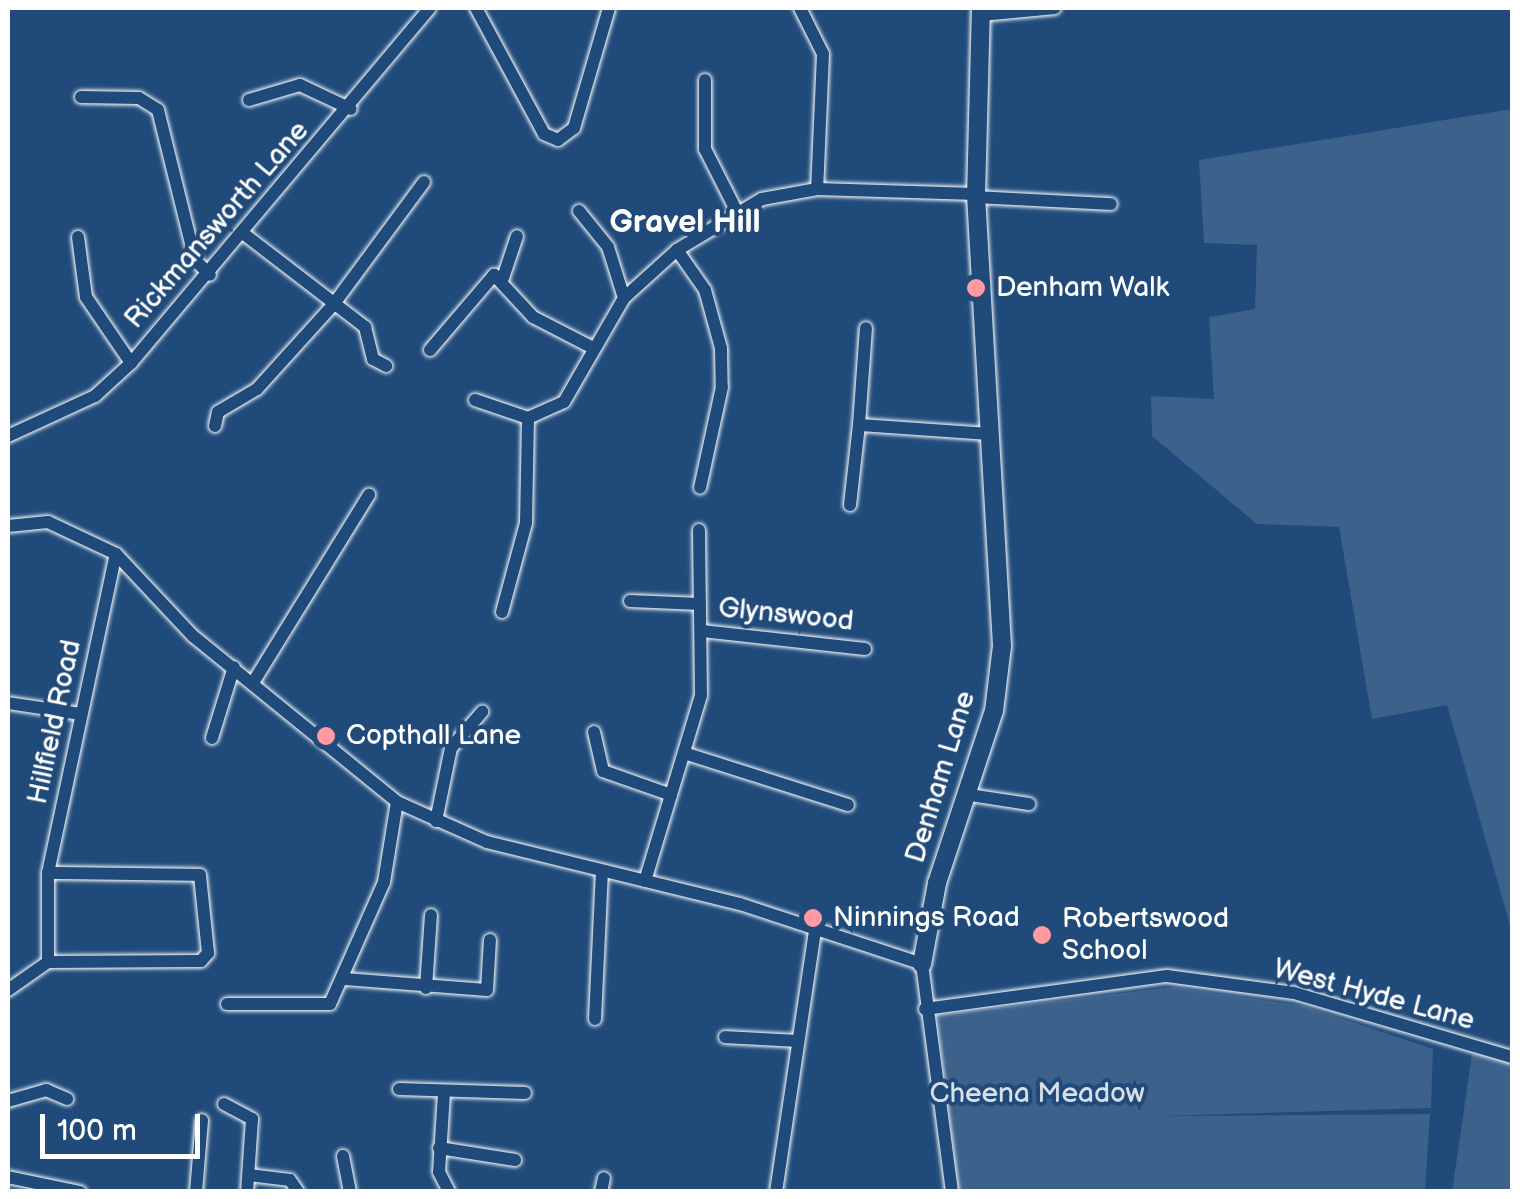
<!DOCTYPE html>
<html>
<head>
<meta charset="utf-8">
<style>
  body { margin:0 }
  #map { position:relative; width:1520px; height:1199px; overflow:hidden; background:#1f4a7a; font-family:"Balsamiq Sans",sans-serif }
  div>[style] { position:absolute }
  .green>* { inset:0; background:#3c618b }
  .roads { filter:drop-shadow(0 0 2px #fff) drop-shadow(0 0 2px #fff) }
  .street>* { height:12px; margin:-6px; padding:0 6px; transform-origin:6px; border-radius:6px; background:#1f4a7a }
  .secondary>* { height:18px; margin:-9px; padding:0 9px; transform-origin:9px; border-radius:9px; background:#1f4a7a }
  .dots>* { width:28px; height:28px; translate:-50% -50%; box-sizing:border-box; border:5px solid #1f4a7a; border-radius:50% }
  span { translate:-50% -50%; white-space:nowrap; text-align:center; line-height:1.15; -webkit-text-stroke:8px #1f4a7a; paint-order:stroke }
  .street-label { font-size:28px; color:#fff }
  .poi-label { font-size:28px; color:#fff }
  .left { translate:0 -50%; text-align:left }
  .park-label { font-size:28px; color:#d8dfe8 }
  .quarter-label { font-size:32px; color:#fff; font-weight:700 }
  .frame { position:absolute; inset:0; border:10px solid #fff; pointer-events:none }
  .scale { position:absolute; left:40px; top:1114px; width:160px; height:45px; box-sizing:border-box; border:5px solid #fff; border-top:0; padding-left:12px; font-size:30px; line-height:35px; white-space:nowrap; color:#fff; -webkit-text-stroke:8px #1f4a7a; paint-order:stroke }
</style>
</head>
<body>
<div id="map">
  <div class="green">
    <div style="clip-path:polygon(1512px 109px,1512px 932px,1447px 705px,1372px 719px,1339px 527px,1257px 524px,1152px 436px,1151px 396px,1214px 399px,1209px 317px,1255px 309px,1257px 245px,1204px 243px,1199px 160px)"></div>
    <div style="clip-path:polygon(1173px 987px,1304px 1006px,1433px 1049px,1431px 1108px,1160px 1116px,1430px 1114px,1425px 1191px,959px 1191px,937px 1015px)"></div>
    <div style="clip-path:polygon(1512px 1050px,1512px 1191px,1452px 1192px,1472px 1054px)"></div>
  </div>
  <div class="roads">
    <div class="street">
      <div style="left:476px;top:8px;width:143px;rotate:61.6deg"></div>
      <div style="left:544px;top:134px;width:15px;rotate:23deg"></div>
      <div style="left:558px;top:140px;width:20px;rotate:-37deg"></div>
      <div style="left:574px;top:128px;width:125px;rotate:-73.7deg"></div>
      <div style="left:800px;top:8px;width:51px;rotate:63.4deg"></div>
      <div style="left:823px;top:54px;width:135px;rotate:92.5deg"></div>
      <div style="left:982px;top:15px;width:73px;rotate:-5.5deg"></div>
      <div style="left:705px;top:80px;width:69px;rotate:90deg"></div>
      <div style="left:705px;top:149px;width:71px;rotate:63.1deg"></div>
      <div style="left:81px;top:97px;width:58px;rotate:1deg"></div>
      <div style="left:139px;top:98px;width:22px;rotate:32deg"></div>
      <div style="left:158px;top:110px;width:154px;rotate:76.1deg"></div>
      <div style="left:195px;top:260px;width:21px;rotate:45deg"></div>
      <div style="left:249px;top:100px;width:53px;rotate:-16.4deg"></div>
      <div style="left:300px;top:85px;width:56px;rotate:25.2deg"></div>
      <div style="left:976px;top:197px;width:135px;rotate:3deg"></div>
      <div style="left:579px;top:211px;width:46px;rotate:51.1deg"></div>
      <div style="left:608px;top:247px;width:53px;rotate:72.6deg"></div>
      <div style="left:244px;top:234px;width:153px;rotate:37.5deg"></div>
      <div style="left:365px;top:327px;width:33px;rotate:76deg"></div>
      <div style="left:373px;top:359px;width:15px;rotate:28deg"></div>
      <div style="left:78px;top:237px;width:61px;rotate:82.4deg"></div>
      <div style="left:86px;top:297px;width:80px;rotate:55.7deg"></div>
      <div style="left:677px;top:250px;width:49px;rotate:55deg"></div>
      <div style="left:705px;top:290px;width:60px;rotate:74.6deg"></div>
      <div style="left:721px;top:348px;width:39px;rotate:89deg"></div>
      <div style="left:722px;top:387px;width:103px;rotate:102.3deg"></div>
      <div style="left:503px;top:278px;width:44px;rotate:-71.6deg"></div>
      <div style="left:430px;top:350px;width:99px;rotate:-49.5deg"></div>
      <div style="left:494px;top:275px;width:57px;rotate:47.1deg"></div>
      <div style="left:533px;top:317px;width:68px;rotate:27.3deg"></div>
      <div style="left:475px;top:400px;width:56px;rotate:18.8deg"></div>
      <div style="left:528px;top:418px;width:39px;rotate:-24deg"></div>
      <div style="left:564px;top:402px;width:120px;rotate:-60deg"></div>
      <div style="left:624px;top:298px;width:72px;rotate:-42.2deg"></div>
      <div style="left:677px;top:250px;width:99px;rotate:-31deg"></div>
      <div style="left:762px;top:199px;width:56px;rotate:-10.3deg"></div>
      <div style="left:817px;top:189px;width:159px;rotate:1.8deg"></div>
      <div style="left:859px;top:425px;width:97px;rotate:-85.9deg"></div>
      <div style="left:215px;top:426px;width:14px;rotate:-78deg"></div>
      <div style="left:218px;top:412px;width:45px;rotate:-30.5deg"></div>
      <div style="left:257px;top:389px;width:113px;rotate:-47.9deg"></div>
      <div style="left:333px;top:305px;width:153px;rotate:-53.5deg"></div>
      <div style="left:8px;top:436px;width:96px;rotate:-24.7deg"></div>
      <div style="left:95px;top:396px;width:49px;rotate:-42.5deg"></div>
      <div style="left:131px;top:363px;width:464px;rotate:-49.9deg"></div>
      <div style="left:850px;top:505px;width:81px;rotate:-83.6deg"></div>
      <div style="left:859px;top:425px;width:128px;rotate:4deg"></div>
      <div style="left:8px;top:526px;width:40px;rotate:-5.7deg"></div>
      <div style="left:48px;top:522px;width:75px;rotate:25.2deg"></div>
      <div style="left:116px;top:554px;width:112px;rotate:46.8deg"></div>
      <div style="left:193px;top:636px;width:263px;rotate:39.1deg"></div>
      <div style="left:397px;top:802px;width:98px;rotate:24deg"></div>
      <div style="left:487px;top:842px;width:260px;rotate:13.8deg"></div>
      <div style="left:740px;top:904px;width:192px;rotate:18.2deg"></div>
      <div style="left:922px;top:964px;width:230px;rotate:82.5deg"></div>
      <div style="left:630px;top:601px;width:70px;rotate:2.5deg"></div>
      <div style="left:502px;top:612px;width:92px;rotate:-74.9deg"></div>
      <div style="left:526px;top:523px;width:105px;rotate:-88.9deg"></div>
      <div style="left:702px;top:631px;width:164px;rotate:6.3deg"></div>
      <div style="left:254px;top:681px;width:219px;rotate:-58.3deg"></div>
      <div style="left:8px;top:703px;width:74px;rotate:8.6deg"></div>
      <div style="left:594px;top:732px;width:40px;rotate:77deg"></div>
      <div style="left:603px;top:771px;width:72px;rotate:19.4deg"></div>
      <div style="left:212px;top:738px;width:74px;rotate:-72.8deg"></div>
      <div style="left:684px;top:753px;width:172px;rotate:17.6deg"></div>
      <div style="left:970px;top:795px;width:60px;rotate:8.7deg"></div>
      <div style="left:436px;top:821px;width:75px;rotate:-78.4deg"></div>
      <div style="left:451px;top:748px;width:48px;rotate:-49.3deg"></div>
      <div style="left:645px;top:881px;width:194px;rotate:-73.2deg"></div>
      <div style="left:701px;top:695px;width:165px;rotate:-90.7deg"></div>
      <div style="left:48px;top:962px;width:89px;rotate:-90deg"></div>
      <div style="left:48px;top:873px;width:326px;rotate:-78deg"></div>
      <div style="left:345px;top:979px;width:142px;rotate:4.4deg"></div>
      <div style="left:487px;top:990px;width:50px;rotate:-86.6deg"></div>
      <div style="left:426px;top:988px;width:73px;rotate:-86.1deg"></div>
      <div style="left:8px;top:990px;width:49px;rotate:-35deg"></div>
      <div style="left:48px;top:962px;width:153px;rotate:-0.4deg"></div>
      <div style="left:201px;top:961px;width:11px;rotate:-49deg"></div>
      <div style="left:208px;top:953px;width:78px;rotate:-95.9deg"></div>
      <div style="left:200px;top:875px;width:152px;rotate:-179.2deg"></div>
      <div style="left:227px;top:1004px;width:103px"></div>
      <div style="left:330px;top:1004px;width:133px;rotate:-66.1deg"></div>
      <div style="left:384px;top:882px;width:81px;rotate:-80.8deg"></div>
      <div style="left:925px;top:1009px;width:244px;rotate:-7.8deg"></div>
      <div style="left:1167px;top:976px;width:128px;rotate:7.6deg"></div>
      <div style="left:1294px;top:993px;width:227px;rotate:16.4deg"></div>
      <div style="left:595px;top:1019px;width:146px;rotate:-87.3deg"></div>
      <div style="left:725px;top:1037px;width:72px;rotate:3.2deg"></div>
      <div style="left:399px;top:1089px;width:126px;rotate:1.8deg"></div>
      <div style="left:444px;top:1093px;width:79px;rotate:93.6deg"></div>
      <div style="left:439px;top:1172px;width:22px;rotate:63deg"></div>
      <div style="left:8px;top:1101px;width:40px;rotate:-16deg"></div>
      <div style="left:46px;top:1090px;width:23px;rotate:23deg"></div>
      <div style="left:224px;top:1104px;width:32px;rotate:28deg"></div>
      <div style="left:252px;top:1119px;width:73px;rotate:93.9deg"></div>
      <div style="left:439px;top:1148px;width:77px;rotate:9deg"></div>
      <div style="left:343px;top:1156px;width:37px;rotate:79deg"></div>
      <div style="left:249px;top:1175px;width:41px;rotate:7deg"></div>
      <div style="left:290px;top:1180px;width:14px;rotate:56deg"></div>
      <div style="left:8px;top:1177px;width:74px;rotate:11.8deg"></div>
      <div style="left:196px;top:1192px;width:72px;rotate:-85.2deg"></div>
      <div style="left:601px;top:1192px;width:14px;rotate:-78deg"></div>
      <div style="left:776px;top:1192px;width:264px;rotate:-81.5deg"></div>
    </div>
    <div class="secondary">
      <div style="left:922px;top:964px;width:82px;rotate:-79.5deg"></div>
      <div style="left:937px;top:883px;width:181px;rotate:-71.7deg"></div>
      <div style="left:994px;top:711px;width:65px;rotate:-83deg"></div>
      <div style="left:1002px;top:646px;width:450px;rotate:-93.3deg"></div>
      <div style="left:976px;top:197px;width:189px;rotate:-88.5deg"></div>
    </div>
  </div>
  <div class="dots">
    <div style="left:976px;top:288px;background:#ff9aa2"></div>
    <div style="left:326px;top:736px;background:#ff9aa2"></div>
    <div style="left:813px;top:918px;background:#ff9aa2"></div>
    <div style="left:1042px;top:935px;background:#ff9aa2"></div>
  </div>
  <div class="street-label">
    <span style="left:217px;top:225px;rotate:-49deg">Rickmansworth Lane</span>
    <span style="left:786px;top:615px;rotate:6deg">Glynswood</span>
    <span style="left:55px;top:722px;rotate:-78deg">Hillfield Road</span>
    <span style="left:941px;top:777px;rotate:-73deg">Denham Lane</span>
    <span style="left:1374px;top:995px;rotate:15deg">West Hyde Lane</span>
  </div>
  <div class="poi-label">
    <span class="left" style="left:996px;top:288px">Denham Walk</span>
    <span class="left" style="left:346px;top:736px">Copthall Lane</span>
    <span class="left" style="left:833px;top:918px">Ninnings Road</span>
    <span class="left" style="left:1062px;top:935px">Robertswood<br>School</span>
  </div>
  <div class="park-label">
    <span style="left:1037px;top:1094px">Cheena Meadow</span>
  </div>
  <div class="quarter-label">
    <span style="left:685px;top:223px">Gravel Hill</span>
  </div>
  <div class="frame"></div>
  <div class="scale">100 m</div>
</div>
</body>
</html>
